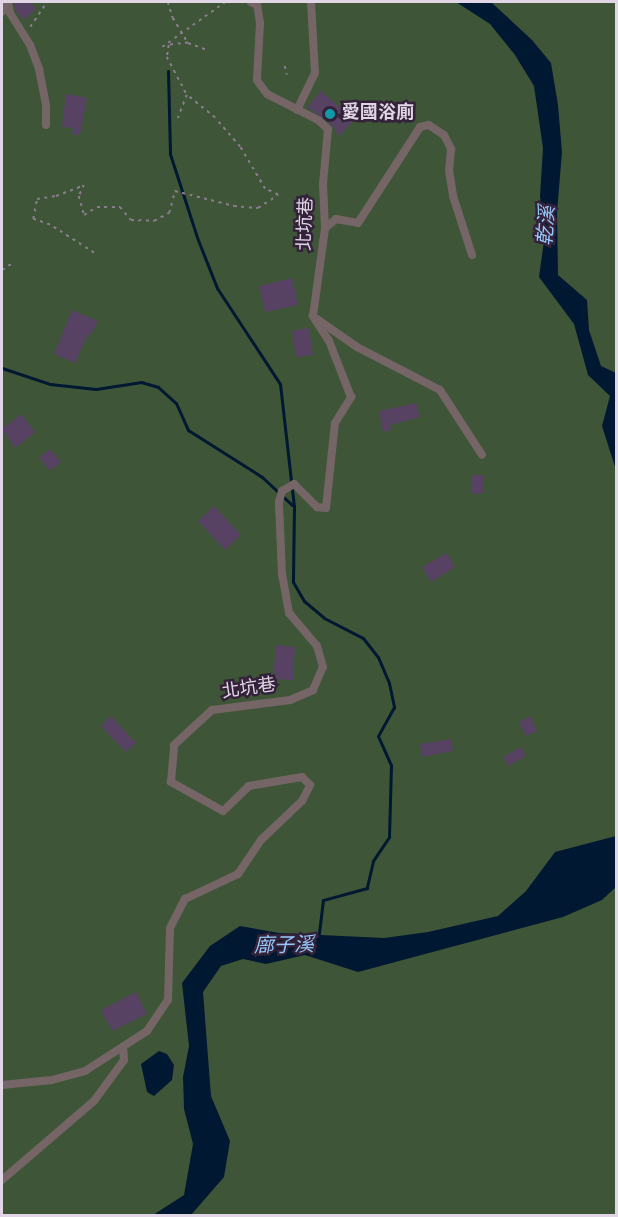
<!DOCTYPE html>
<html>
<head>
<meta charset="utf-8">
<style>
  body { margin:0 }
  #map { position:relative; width:618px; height:1217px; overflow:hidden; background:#332239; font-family:Overpass,"Noto Sans TC",sans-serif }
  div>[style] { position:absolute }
  .green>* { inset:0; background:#3e5637 }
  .water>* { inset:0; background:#001831 }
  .stream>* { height:3px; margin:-1.5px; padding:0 1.5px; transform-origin:1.5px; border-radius:1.5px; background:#001831 }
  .building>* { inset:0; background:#574264 }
  .path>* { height:1.5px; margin-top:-0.75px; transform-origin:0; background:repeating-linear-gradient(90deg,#8a7c8f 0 3px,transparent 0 7.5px) }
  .street>* { height:8px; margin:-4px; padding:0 4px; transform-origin:4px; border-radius:4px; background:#756566 }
  .dots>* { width:16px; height:16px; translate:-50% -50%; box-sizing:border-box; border:3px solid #332239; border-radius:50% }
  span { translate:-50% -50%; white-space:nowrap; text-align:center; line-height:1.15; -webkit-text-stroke:5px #332239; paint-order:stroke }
  .poi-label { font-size:18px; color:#e1d6e5; font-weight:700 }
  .left { translate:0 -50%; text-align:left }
  .street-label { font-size:18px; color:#e1d6e5 }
  .water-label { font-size:20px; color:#95c7fa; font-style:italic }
  .frame { position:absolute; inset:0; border:3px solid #e1d6e5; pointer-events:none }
</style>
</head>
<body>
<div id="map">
  <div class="green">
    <div style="clip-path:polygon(2px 2px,616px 2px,616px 1215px,2px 1216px)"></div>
  </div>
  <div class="water">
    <div style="clip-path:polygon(456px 2px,491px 2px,532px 40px,551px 63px,558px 105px,562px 152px,557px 212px,558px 275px,587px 300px,589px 330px,601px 366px,616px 373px,616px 470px,602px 426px,610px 396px,588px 375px,574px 324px,539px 277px,545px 234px,540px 196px,543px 148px,534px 86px,515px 55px,490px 24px)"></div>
    <div style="clip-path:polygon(616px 836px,616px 887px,602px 900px,563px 917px,358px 972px,305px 955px,266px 964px,243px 959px,221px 966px,203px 992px,211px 1096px,230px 1141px,224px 1177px,191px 1215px,153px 1215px,184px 1195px,193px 1144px,184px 1109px,183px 1077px,189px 1046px,182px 983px,210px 946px,240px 926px,279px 933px,384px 938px,428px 932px,498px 916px,526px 891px,555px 852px)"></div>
    <div style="clip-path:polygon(159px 1051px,167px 1054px,174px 1065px,172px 1080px,154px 1096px,147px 1092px,141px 1064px)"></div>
  </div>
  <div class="stream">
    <div style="left:168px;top:71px;width:83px;rotate:88.6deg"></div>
    <div style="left:170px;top:154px;width:90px;rotate:72deg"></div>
    <div style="left:198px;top:240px;width:52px;rotate:68.4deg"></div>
    <div style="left:217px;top:288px;width:115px;rotate:56.7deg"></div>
    <div style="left:280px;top:384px;width:123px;rotate:83.5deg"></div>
    <div style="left:294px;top:506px;width:76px;rotate:90.8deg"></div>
    <div style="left:293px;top:582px;width:22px;rotate:60deg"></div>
    <div style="left:304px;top:601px;width:26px;rotate:40deg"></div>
    <div style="left:324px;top:618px;width:44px;rotate:27.1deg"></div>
    <div style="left:363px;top:638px;width:24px;rotate:52deg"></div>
    <div style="left:378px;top:657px;width:28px;rotate:67deg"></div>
    <div style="left:389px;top:683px;width:25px;rotate:78deg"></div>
    <div style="left:394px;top:707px;width:33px;rotate:119deg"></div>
    <div style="left:378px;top:736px;width:32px;rotate:66deg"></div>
    <div style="left:391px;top:765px;width:72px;rotate:91.6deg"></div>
    <div style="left:389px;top:837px;width:29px;rotate:124deg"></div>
    <div style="left:373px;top:861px;width:28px;rotate:103deg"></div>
    <div style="left:367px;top:888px;width:46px;rotate:164.7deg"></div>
    <div style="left:323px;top:900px;width:38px;rotate:97deg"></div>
    <div style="left:2px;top:368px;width:51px;rotate:18.4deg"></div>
    <div style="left:50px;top:384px;width:46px;rotate:6.2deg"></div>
    <div style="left:96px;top:389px;width:46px;rotate:-8.8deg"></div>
    <div style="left:141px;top:382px;width:18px;rotate:16deg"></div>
    <div style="left:158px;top:387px;width:24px;rotate:42deg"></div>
    <div style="left:176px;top:403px;width:30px;rotate:66deg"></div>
    <div style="left:188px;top:430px;width:88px;rotate:32.4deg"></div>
    <div style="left:262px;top:477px;width:41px;rotate:43deg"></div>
  </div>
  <div class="building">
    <div style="clip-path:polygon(17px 2px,30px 2px,36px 9px,24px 20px,16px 11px,14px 4px)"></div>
    <div style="clip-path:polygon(321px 91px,354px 120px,339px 136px,332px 125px,307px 107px)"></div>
    <div style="clip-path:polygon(66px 94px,87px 98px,80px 135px,72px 134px,73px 128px,62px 127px)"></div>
    <div style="clip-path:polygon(292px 278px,298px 305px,265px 312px,259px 286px)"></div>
    <div style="clip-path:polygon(72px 310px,98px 321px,91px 335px,88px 334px,75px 363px,54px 354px)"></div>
    <div style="clip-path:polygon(309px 328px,313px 355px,296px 357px,292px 331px)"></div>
    <div style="clip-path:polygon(416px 403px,420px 417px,390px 425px,391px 430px,383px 432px,379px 411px)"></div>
    <div style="clip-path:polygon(21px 414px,35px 432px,15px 448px,2px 429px)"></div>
    <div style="clip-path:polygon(50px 449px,61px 462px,50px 471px,39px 458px)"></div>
    <div style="clip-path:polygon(472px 475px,483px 475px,484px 493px,472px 494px)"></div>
    <div style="clip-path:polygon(214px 506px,241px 535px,225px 550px,198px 521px)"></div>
    <div style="clip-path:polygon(447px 553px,455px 567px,431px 582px,422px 567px)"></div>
    <div style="clip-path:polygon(276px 645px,295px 647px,293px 680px,273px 679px)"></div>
    <div style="clip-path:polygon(111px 716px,136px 743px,126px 752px,101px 726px)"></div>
    <div style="clip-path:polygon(530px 716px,537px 731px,526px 736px,519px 722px)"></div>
    <div style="clip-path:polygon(451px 739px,453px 751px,422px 757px,420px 744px)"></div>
    <div style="clip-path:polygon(521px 747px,526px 756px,508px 766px,503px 757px)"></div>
    <div style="clip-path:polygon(136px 992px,147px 1014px,112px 1031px,101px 1010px)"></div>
  </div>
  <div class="path">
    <div style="left:168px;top:2px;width:17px;rotate:73deg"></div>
    <div style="left:173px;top:18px;width:29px;rotate:59deg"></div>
    <div style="left:188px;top:43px;width:19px;rotate:174deg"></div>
    <div style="left:169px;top:45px;width:12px;rotate:99deg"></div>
    <div style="left:167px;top:57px;width:43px;rotate:62.2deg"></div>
    <div style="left:187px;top:95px;width:25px;rotate:111deg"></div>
    <div style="left:30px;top:27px;width:30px;rotate:-56deg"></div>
    <div style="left:188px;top:43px;width:20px;rotate:20deg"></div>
    <div style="left:162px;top:47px;width:77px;rotate:-35.5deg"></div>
    <div style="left:285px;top:66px;width:9px;rotate:77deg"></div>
    <div style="left:94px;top:253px;width:52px;rotate:-147.5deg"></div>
    <div style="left:50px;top:225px;width:18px;rotate:-161deg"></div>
    <div style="left:33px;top:219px;width:20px;rotate:-79deg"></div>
    <div style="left:37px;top:199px;width:19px;rotate:-9deg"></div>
    <div style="left:56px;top:196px;width:30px;rotate:-21deg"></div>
    <div style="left:84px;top:185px;width:12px;rotate:114deg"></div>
    <div style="left:79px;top:196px;width:20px;rotate:75deg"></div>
    <div style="left:84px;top:215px;width:15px;rotate:-32deg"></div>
    <div style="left:97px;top:207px;width:23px"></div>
    <div style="left:120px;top:207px;width:17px;rotate:50deg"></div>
    <div style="left:131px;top:220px;width:23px;rotate:2deg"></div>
    <div style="left:154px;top:221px;width:17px;rotate:-28deg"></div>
    <div style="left:169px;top:213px;width:23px;rotate:-75deg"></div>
    <div style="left:175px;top:191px;width:61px;rotate:14.3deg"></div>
    <div style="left:234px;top:206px;width:24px;rotate:5deg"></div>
    <div style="left:258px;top:208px;width:24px;rotate:-33deg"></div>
    <div style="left:278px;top:195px;width:14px;rotate:-155deg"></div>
    <div style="left:265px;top:189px;width:49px;rotate:-120.8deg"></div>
    <div style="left:240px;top:147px;width:38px;rotate:-131deg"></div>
    <div style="left:215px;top:118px;width:36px;rotate:-141deg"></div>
    <div style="left:2px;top:270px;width:11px;rotate:-34deg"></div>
  </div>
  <div class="street">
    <div style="left:8px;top:2px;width:11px;rotate:80deg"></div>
    <div style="left:10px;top:13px;width:38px;rotate:58deg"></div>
    <div style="left:30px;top:45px;width:26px;rotate:69deg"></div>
    <div style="left:39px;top:69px;width:38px;rotate:79deg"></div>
    <div style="left:46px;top:106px;width:19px;rotate:90deg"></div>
    <div style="left:2px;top:12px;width:12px;rotate:-59deg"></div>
    <div style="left:297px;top:110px;width:41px;rotate:-64.1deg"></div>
    <div style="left:315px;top:73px;width:71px;rotate:-93.2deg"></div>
    <div style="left:325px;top:228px;width:14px;rotate:-39deg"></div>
    <div style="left:336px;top:219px;width:22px;rotate:10deg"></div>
    <div style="left:358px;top:223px;width:114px;rotate:-57.1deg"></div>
    <div style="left:420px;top:127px;width:9px;rotate:-13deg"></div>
    <div style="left:429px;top:125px;width:18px;rotate:34deg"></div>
    <div style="left:444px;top:135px;width:16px;rotate:63deg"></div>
    <div style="left:451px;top:149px;width:21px;rotate:95deg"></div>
    <div style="left:449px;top:170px;width:26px;rotate:81deg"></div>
    <div style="left:453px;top:196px;width:62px;rotate:72.1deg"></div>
    <div style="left:317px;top:319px;width:49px;rotate:35deg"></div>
    <div style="left:357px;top:347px;width:93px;rotate:27.4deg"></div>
    <div style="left:440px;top:390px;width:77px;rotate:57.1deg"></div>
    <div style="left:2px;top:1085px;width:50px;rotate:-5.7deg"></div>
    <div style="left:52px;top:1080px;width:34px;rotate:-15deg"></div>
    <div style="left:85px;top:1071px;width:74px;rotate:-32.8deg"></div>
    <div style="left:147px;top:1031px;width:37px;rotate:-56deg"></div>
    <div style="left:168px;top:1000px;width:72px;rotate:-88.4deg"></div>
    <div style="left:170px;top:928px;width:33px;rotate:-63deg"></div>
    <div style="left:185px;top:899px;width:59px;rotate:-25.3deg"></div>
    <div style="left:238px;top:874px;width:41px;rotate:-55.9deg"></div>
    <div style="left:261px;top:840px;width:57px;rotate:-43.6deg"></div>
    <div style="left:302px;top:801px;width:18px;rotate:-63deg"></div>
    <div style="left:310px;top:785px;width:11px;rotate:-135deg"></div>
    <div style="left:302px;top:777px;width:54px;rotate:170.4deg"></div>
    <div style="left:249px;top:786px;width:36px;rotate:136deg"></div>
    <div style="left:223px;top:811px;width:60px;rotate:-150.9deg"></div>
    <div style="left:171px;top:782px;width:37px;rotate:-85deg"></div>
    <div style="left:174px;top:745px;width:52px;rotate:-42.6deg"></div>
    <div style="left:212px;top:710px;width:79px;rotate:-7.3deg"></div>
    <div style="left:290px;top:700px;width:25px;rotate:-23deg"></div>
    <div style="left:313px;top:690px;width:25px;rotate:-67deg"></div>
    <div style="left:323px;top:667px;width:22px;rotate:-106deg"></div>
    <div style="left:317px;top:646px;width:43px;rotate:-130.3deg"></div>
    <div style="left:289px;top:613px;width:39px;rotate:-100deg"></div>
    <div style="left:282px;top:575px;width:73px;rotate:-92.4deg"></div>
    <div style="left:279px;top:502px;width:11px;rotate:-75deg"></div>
    <div style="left:282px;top:491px;width:14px;rotate:-30deg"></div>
    <div style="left:294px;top:484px;width:33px;rotate:45deg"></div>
    <div style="left:317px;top:507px;width:9px;rotate:6deg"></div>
    <div style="left:326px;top:508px;width:85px;rotate:-84deg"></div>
    <div style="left:335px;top:423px;width:31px;rotate:-58deg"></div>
    <div style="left:351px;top:397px;width:60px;rotate:-111.4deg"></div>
    <div style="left:329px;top:341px;width:30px;rotate:-123deg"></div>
    <div style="left:313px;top:316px;width:89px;rotate:-82.2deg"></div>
    <div style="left:325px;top:228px;width:44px;rotate:-92.6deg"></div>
    <div style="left:323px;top:184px;width:55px;rotate:-84.8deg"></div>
    <div style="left:328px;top:129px;width:13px;rotate:-138deg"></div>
    <div style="left:318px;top:120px;width:57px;rotate:-153deg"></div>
    <div style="left:267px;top:94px;width:17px;rotate:-126deg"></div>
    <div style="left:257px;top:80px;width:57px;rotate:-87deg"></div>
    <div style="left:260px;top:23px;width:18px;rotate:-99deg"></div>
    <div style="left:257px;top:5px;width:7px;rotate:-153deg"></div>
    <div style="left:2px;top:1180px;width:121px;rotate:-40.7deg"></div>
    <div style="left:94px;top:1101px;width:51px;rotate:-53.8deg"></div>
    <div style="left:124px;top:1060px;width:13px;rotate:-94deg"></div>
  </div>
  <div class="dots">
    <div style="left:330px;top:114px;background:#0f9aa8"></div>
  </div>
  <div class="poi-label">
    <span class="left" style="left:342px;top:114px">愛國浴廁</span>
  </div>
  <div class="street-label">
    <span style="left:307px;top:224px;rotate:-88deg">北坑巷</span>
    <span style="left:249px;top:690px;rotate:-8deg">北坑巷</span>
  </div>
  <div class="water-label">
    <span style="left:548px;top:226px;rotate:-86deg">乾溪</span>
    <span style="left:284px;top:947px;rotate:-1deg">廍子溪</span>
  </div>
  <div class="frame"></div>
</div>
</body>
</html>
